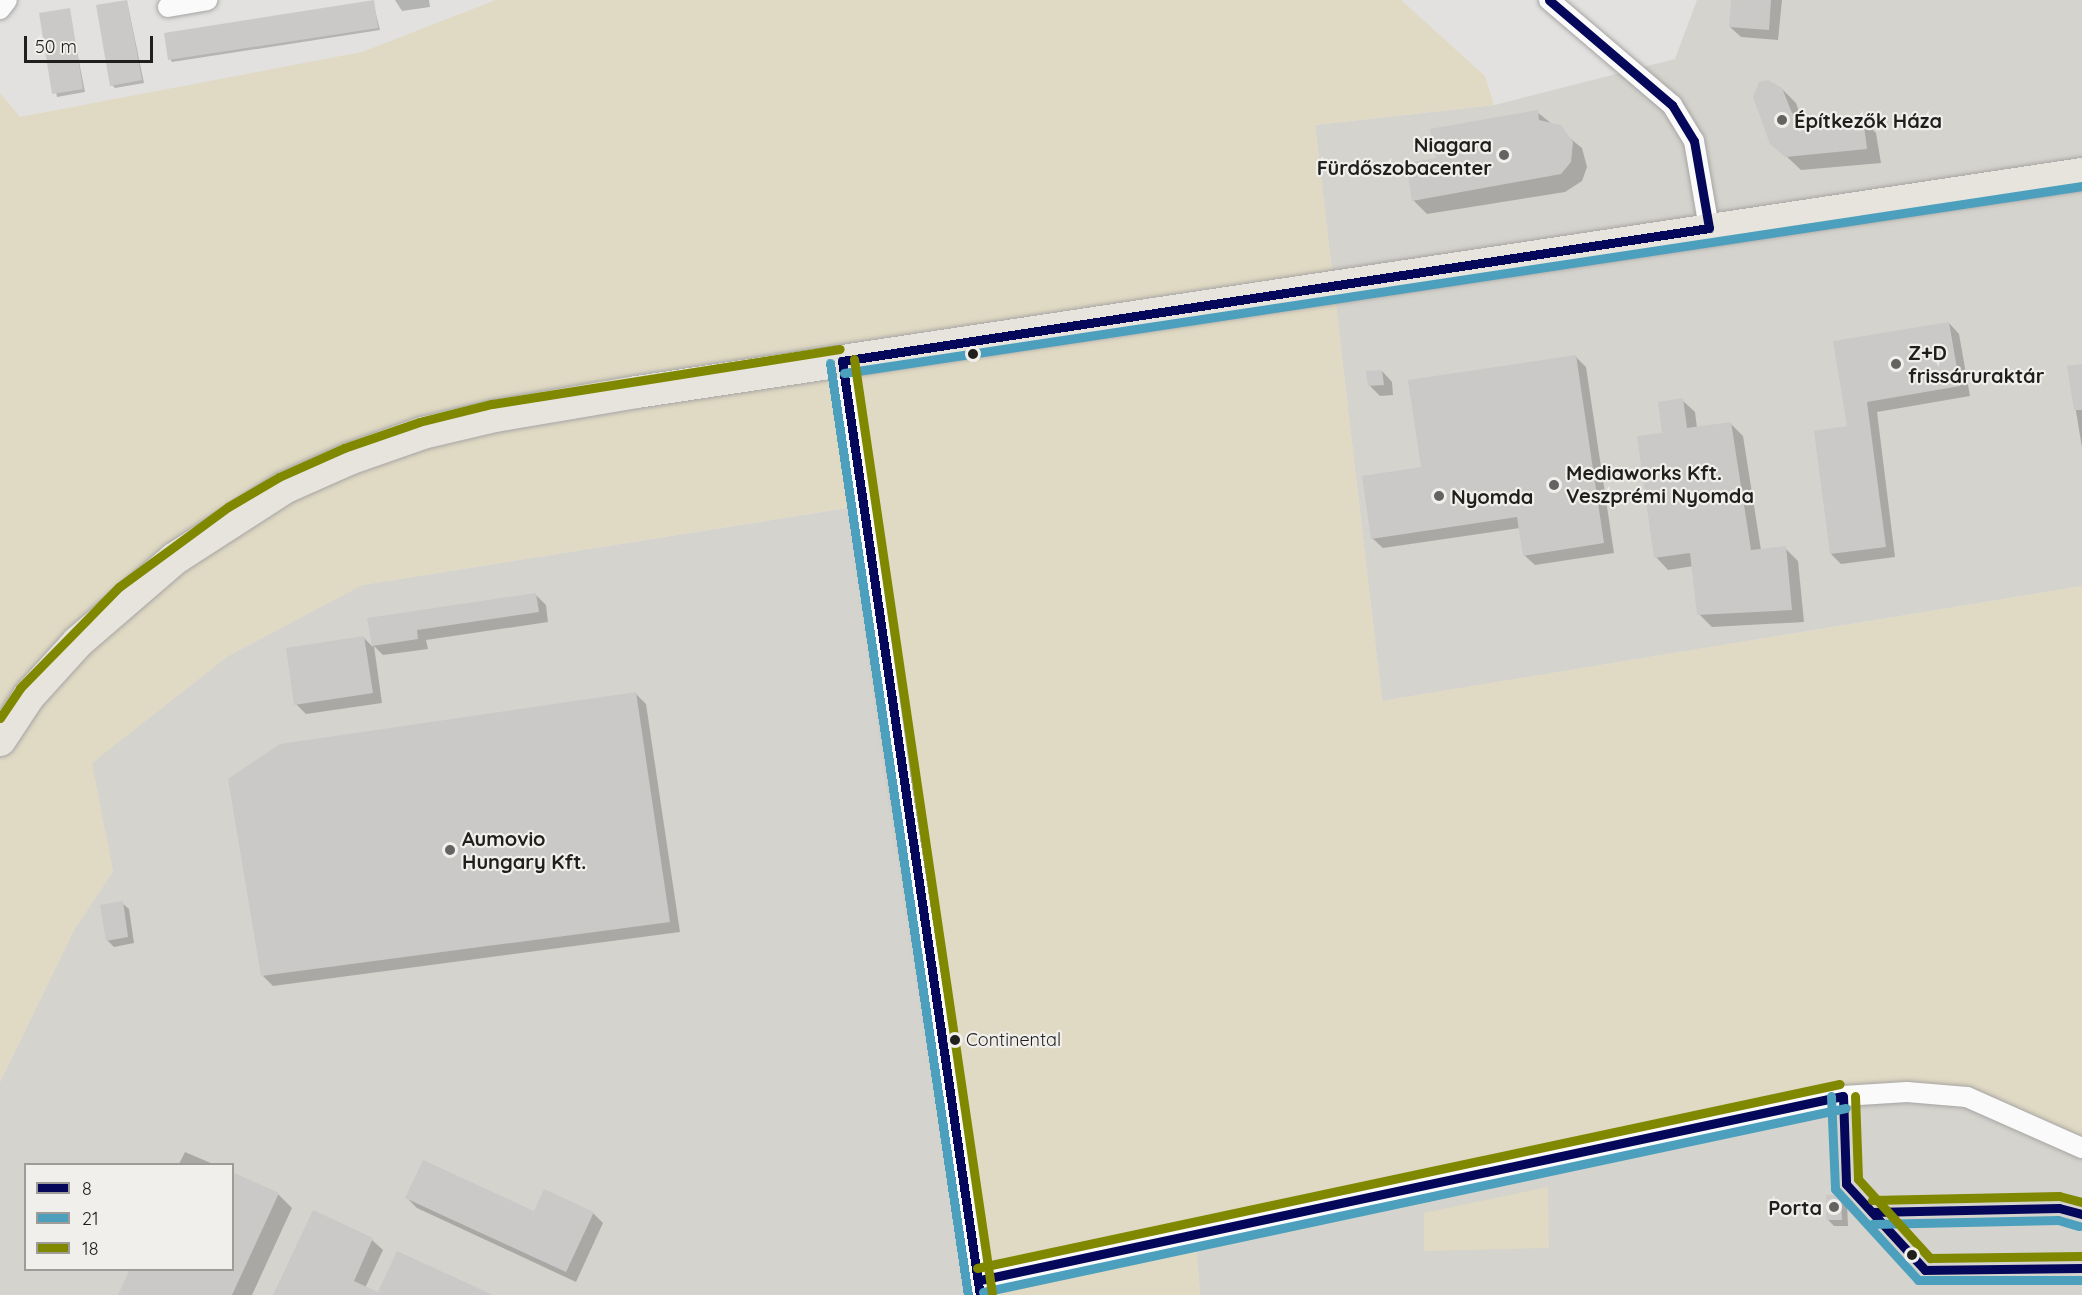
<!DOCTYPE html>
<html>
<head>
<meta charset="utf-8">
<style>
  body { margin:0 }
  #map { position:relative; width:2082px; height:1295px; overflow:hidden; background:#e2e1df; font-family:Quicksand,sans-serif }
  div>[style] { position:absolute }
  .built>* { inset:0; background:#d5d3cd }
  .green>* { inset:0; background:#e0d9c3 }
  .shadow>* { inset:0; background:#0003 }
  .building>* { inset:0; background:#cac9c8 }
  .roads { filter:drop-shadow(0 0 2px #a6a5a4) drop-shadow(0 0 2px #a6a5a4) }
  .street>* { height:20px; margin:-10px; padding:0 10px; transform-origin:10px; border-radius:10px; background:#fbfafa }
  .primary>* { height:32px; margin:-16px; padding:0 16px; transform-origin:16px; border-radius:16px; background:#e6e4dd }
  .bus-1>* { height:9px; margin:-4.5px; padding:0 4.5px; transform-origin:4.5px; border-radius:4.5px; background:#05085a }
  .bus-2>* { height:9px; margin:-4.5px; padding:0 4.5px; transform-origin:4.5px; border-radius:4.5px; background:#4ca0bd }
  .bus-3>* { height:9px; margin:-4.5px; padding:0 4.5px; transform-origin:4.5px; border-radius:4.5px; background:#808800 }
  .dots>* { width:16px; height:16px; translate:-50% -50%; box-sizing:border-box; border:3px solid #f0efeb; border-radius:50% }
  span { translate:-50% -50%; white-space:nowrap; text-align:center; line-height:1.15; -webkit-text-stroke:4.5px #f0efeb; paint-order:stroke }
  .bus-label { font-size:18px; color:#201f1e }
  .left { translate:0 -50%; text-align:left }
  .poi-label { font-size:20px; color:#201f1e; font-weight:700 }
  .right { translate:-100% -50%; text-align:right }
  .legend { position:absolute; left:24px; top:1163px; width:210px; height:108px; box-sizing:border-box; background:#f0efeb; border:2px solid #9d9c99; margin:0; padding:8px 10px; list-style:none; font-size:18px; color:#201f1e }
  .legend li { display:flex; align-items:center; gap:12px; height:30px }
  .legend b { width:30px; border:2px solid #9d9c99 }
  .scale { position:absolute; left:24px; top:36px; width:129px; height:27px; box-sizing:border-box; border:3px solid #201f1e; border-top:0; padding-left:8px; font-size:18px; line-height:21px; white-space:nowrap; color:#201f1e; -webkit-text-stroke:4px #f0efeb; paint-order:stroke }
</style>
</head>
<body>
<div id="map">
  <div class="built">
    <div style="clip-path:polygon(1697px 0,2082px 0,2082px 586px,1382px 701px,1315px 125px,1495px 105px,1675px 59px)"></div>
    <div style="clip-path:polygon(evenodd,860px 506px,979px 1295px,0 1295px,0 1082px,74px 930px,113px 871px,91px 763px,228px 656px,362px 585px,860px 506px,26px 1164px,232px 1164px,232px 1270px,26px 1270px,26px 1164px)"></div>
    <div style="clip-path:polygon(1842px 1094px,1968px 1095px,2082px 1145px,2082px 1295px,1200px 1295px,1195px 1233px)"></div>
  </div>
  <div class="green">
    <div style="clip-path:polygon(496px 0,1401px 0,1485px 76px,1494px 105px,1315px 125px,1382px 701px,2082px 586px,2082px 1145px,1968px 1095px,1907px 1090px,1195px 1234px,1200px 1295px,979px 1295px,859px 506px,362px 585px,228px 656px,92px 763px,113px 871px,74px 930px,0 1082px,0 93px,20px 117px,362px 52px)"></div>
    <div style="clip-path:polygon(1548px 1187px,1549px 1248px,1424px 1251px,1424px 1213px)"></div>
  </div>
  <div class="shadow">
    <div style="clip-path:polygon(395px 0,429px 0,430px 7px,402px 11px)"></div>
    <div style="clip-path:polygon(1732px 0,1782px 0,1778px 40px,1741px 37px,1730px 27px)"></div>
    <div style="clip-path:polygon(127px 1px,144px 83px,115px 88px,112px 85px)"></div>
    <div style="clip-path:polygon(373px 2px,380px 30px,172px 62px,170px 59px)"></div>
    <div style="clip-path:polygon(69px 10px,85px 92px,57px 97px,41px 14px)"></div>
    <div style="clip-path:polygon(1782px 89px,1796px 103px,1803px 123px,1862px 119px,1876px 133px,1881px 163px,1801px 170px,1772px 143px)"></div>
    <div style="clip-path:polygon(1537px 112px,1582px 148px,1587px 167px,1582px 181px,1565px 192px,1427px 214px,1413px 200px)"></div>
    <div style="clip-path:polygon(1949px 323px,1959px 334px,1970px 396px,1877px 412px,1895px 557px,1841px 564px,1831px 554px,1849px 428px,1834px 342px)"></div>
    <div style="clip-path:polygon(1575px 356px,1586px 367px,1614px 553px,1535px 565px,1524px 555px,1520px 528px,1383px 548px,1372px 538px,1423px 468px)"></div>
    <div style="clip-path:polygon(2082px 366px,2082px 448px,2069px 368px)"></div>
    <div style="clip-path:polygon(1382px 371px,1392px 382px,1393px 395px,1380px 396px,1369px 385px)"></div>
    <div style="clip-path:polygon(1682px 400px,1695px 412px,1697px 428px,1731px 424px,1743px 436px,1761px 550px,1785px 548px,1798px 561px,1804px 622px,1712px 627px,1699px 614px,1694px 566px,1668px 570px,1656px 557px,1664px 434px)"></div>
    <div style="clip-path:polygon(536px 595px,546px 605px,548px 622px,426px 640px,428px 649px,383px 655px,374px 646px,382px 703px,306px 714px,296px 704px,364px 638px,373px 647px,369px 620px)"></div>
    <div style="clip-path:polygon(636px 694px,646px 704px,680px 932px,273px 986px,263px 976px)"></div>
    <div style="clip-path:polygon(122px 903px,129px 909px,134px 943px,114px 947px,107px 940px)"></div>
    <div style="clip-path:polygon(185px 1152px,213px 1164px,179px 1164px)"></div>
    <div style="clip-path:polygon(278px 1194px,292px 1208px,252px 1295px,120px 1295px,232px 1270px)"></div>
    <div style="clip-path:polygon(1840px 1196px,1847px 1203px,1848px 1226px,1834px 1226px,1827px 1219px)"></div>
    <div style="clip-path:polygon(407px 1198px,535px 1213px,593px 1213px,603px 1223px,576px 1282px,417px 1208px)"></div>
    <div style="clip-path:polygon(313px 1212px,372px 1240px,383px 1250px,365px 1288px,378px 1294px,490px 1295px,275px 1295px)"></div>
  </div>
  <div class="building">
    <div style="clip-path:polygon(127px 0,142px 80px,110px 86px,96px 5px)"></div>
    <div style="clip-path:polygon(374px 0,378px 28px,168px 60px,164px 33px)"></div>
    <div style="clip-path:polygon(1731px 0,1771px 0,1769px 30px,1729px 27px)"></div>
    <div style="clip-path:polygon(70px 8px,83px 89px,52px 94px,39px 13px)"></div>
    <div style="clip-path:polygon(1768px 80px,1782px 88px,1792px 113px,1805px 122px,1863px 117px,1867px 149px,1785px 157px,1770px 144px,1753px 97px,1759px 82px)"></div>
    <div style="clip-path:polygon(1538px 110px,1539px 120px,1561px 125px,1573px 142px,1571px 162px,1561px 174px,1412px 201px,1406px 163px,1436px 158px,1430px 129px)"></div>
    <div style="clip-path:polygon(1949px 322px,1960px 386px,1867px 402px,1886px 547px,1830px 554px,1814px 431px,1847px 426px,1833px 341px)"></div>
    <div style="clip-path:polygon(1576px 355px,1604px 543px,1523px 556px,1517px 517px,1371px 539px,1362px 476px,1421px 467px,1408px 380px)"></div>
    <div style="clip-path:polygon(2082px 364px,2082px 410px,2074px 410px,2067px 366px)"></div>
    <div style="clip-path:polygon(1382px 370px,1384px 385px,1368px 386px,1366px 371px)"></div>
    <div style="clip-path:polygon(1683px 398px,1687px 428px,1731px 422px,1751px 550px,1786px 546px,1792px 610px,1697px 615px,1690px 553px,1654px 558px,1637px 436px,1662px 433px,1658px 402px)"></div>
    <div style="clip-path:polygon(536px 593px,539px 612px,417px 630px,418px 639px,372px 646px,367px 618px)"></div>
    <div style="clip-path:polygon(364px 636px,373px 693px,294px 705px,286px 648px)"></div>
    <div style="clip-path:polygon(636px 692px,670px 922px,261px 976px,228px 779px,280px 744px)"></div>
    <div style="clip-path:polygon(123px 901px,128px 937px,106px 941px,100px 905px)"></div>
    <div style="clip-path:polygon(423px 1160px,534px 1211px,544px 1189px,594px 1212px,566px 1272px,405px 1198px)"></div>
    <div style="clip-path:polygon(232px 1172px,279px 1193px,232px 1295px,118px 1295px,130px 1269px,232px 1269px)"></div>
    <div style="clip-path:polygon(1841px 1194px,1842px 1220px,1826px 1220px,1826px 1195px)"></div>
    <div style="clip-path:polygon(313px 1210px,373px 1238px,354px 1281px,378px 1292px,397px 1251px,493px 1295px,273px 1295px)"></div>
  </div>
  <div class="roads">
    <div class="street">
      <div style="left:1549px;top:0;width:162px;rotate:40.5deg"></div>
      <div style="left:1672px;top:105px;width:42px;rotate:58.6deg"></div>
      <div style="left:1694px;top:141px;width:88px;rotate:80.2deg"></div>
      <div style="left:168px;top:7px;width:40px;rotate:-10deg"></div>
      <div style="left:0;top:9px;width:11px;rotate:-52deg"></div>
      <div style="left:842px;top:361px;width:417px;rotate:82deg"></div>
      <div style="left:900px;top:774px;width:527px;rotate:81.27deg"></div>
      <div style="left:980px;top:1280px;width:882px;rotate:-12.04deg"></div>
      <div style="left:1843px;top:1096px;width:64px;rotate:-3.6deg"></div>
      <div style="left:1907px;top:1092px;width:60px;rotate:4.8deg"></div>
      <div style="left:1967px;top:1097px;width:126px;rotate:23.9deg"></div>
    </div>
    <div class="primary">
      <div style="left:0;top:740px;width:53px;rotate:-56.6deg"></div>
      <div style="left:29px;top:696px;width:73px;rotate:-47.8deg"></div>
      <div style="left:78px;top:642px;width:127px;rotate:-40.8deg"></div>
      <div style="left:174px;top:559px;width:131px;rotate:-32.8deg"></div>
      <div style="left:284px;top:488px;width:71px;rotate:-24deg"></div>
      <div style="left:349px;top:459px;width:78px;rotate:-19.4deg"></div>
      <div style="left:423px;top:433px;width:74px;rotate:-13.3deg"></div>
      <div style="left:495px;top:416px;width:144px;rotate:-9.6deg"></div>
      <div style="left:637px;top:392px;width:1461px;rotate:-8.58deg"></div>
    </div>
  </div>
  <div class="bus-1">
    <div style="left:1549px;top:0;width:162px;rotate:40.5deg"></div>
    <div style="left:1672px;top:105px;width:42px;rotate:58.6deg"></div>
    <div style="left:1694px;top:141px;width:88px;rotate:80.2deg"></div>
    <div style="left:842px;top:361px;width:944px;rotate:81.6deg"></div>
    <div style="left:842px;top:361px;width:877px;rotate:-8.72deg"></div>
    <div style="left:1843px;top:1096px;width:88px;rotate:88deg"></div>
    <div style="left:1846px;top:1184px;width:117px;rotate:47.4deg"></div>
    <div style="left:1925px;top:1270px;width:157px;rotate:-0.7deg"></div>
    <div style="left:1872px;top:1212px;width:187px;rotate:-1.2deg"></div>
    <div style="left:2059px;top:1208px;width:24px;rotate:15deg"></div>
    <div style="left:980px;top:1280px;width:882px;rotate:-12.04deg"></div>
  </div>
  <div class="bus-2">
    <div style="left:830px;top:363px;width:942px;rotate:81.58deg"></div>
    <div style="left:844px;top:373px;width:1252px;rotate:-8.59deg"></div>
    <div style="left:1831px;top:1096px;width:93px;rotate:87.5deg"></div>
    <div style="left:1835px;top:1189px;width:123px;rotate:47.6deg"></div>
    <div style="left:1918px;top:1280px;width:164px"></div>
    <div style="left:1872px;top:1224px;width:186px;rotate:-1.2deg"></div>
    <div style="left:2058px;top:1220px;width:22px;rotate:16deg"></div>
    <div style="left:983px;top:1292px;width:882px;rotate:-12.04deg"></div>
  </div>
  <div class="bus-3">
    <div style="left:854px;top:359px;width:944px;rotate:81.6deg"></div>
    <div style="left:0;top:718px;width:36px;rotate:-56deg"></div>
    <div style="left:20px;top:688px;width:141px;rotate:-45.6deg"></div>
    <div style="left:119px;top:587px;width:135px;rotate:-36.3deg"></div>
    <div style="left:228px;top:507px;width:59px;rotate:-30.5deg"></div>
    <div style="left:279px;top:477px;width:71px;rotate:-24deg"></div>
    <div style="left:344px;top:448px;width:79px;rotate:-19.1deg"></div>
    <div style="left:419px;top:422px;width:75px;rotate:-13.9deg"></div>
    <div style="left:492px;top:404px;width:352px;rotate:-9deg"></div>
    <div style="left:1855px;top:1096px;width:83px;rotate:87.9deg"></div>
    <div style="left:1858px;top:1179px;width:107px;rotate:47.7deg"></div>
    <div style="left:1930px;top:1258px;width:152px;rotate:-0.8deg"></div>
    <div style="left:1872px;top:1200px;width:187px;rotate:-1.2deg"></div>
    <div style="left:2059px;top:1196px;width:24px;rotate:15deg"></div>
    <div style="left:977px;top:1268px;width:882px;rotate:-12.04deg"></div>
  </div>
  <div class="dots">
    <div style="left:1782px;top:120px;background:#646362"></div>
    <div style="left:1504px;top:155px;background:#646362"></div>
    <div style="left:973px;top:354px;background:#201f1e"></div>
    <div style="left:1896px;top:364px;background:#646362"></div>
    <div style="left:1554px;top:485px;background:#646362"></div>
    <div style="left:1439px;top:496px;background:#646362"></div>
    <div style="left:450px;top:850px;background:#646362"></div>
    <div style="left:955px;top:1040px;background:#201f1e"></div>
    <div style="left:1834px;top:1207px;background:#646362"></div>
    <div style="left:1912px;top:1255px;background:#201f1e"></div>
  </div>
  <div class="bus-label">
    <span class="left" style="left:966px;top:1040px">Continental</span>
  </div>
  <div class="poi-label">
    <span class="left" style="left:1794px;top:120px">Építkezők Háza</span>
    <span class="right" style="left:1492px;top:156px">Niagara<br>Fürdőszobacenter</span>
    <span class="left" style="left:1908px;top:364px">Z+D<br>frissáruraktár</span>
    <span class="left" style="left:1566px;top:484px">Mediaworks Kft.<br>Veszprémi Nyomda</span>
    <span class="left" style="left:1451px;top:496px">Nyomda</span>
    <span class="left" style="left:462px;top:850px">Aumovio<br>Hungary Kft.</span>
    <span class="right" style="left:1822px;top:1207px">Porta</span>
  </div>
  <ul class="legend">
  <li><b style="height:8px;background:#05085a"></b>8</li>
  <li><b style="height:8px;background:#4ca0bd"></b>21</li>
  <li><b style="height:8px;background:#808800"></b>18</li>
  </ul>
  <div class="scale">50 m</div>
</div>
</body>
</html>
